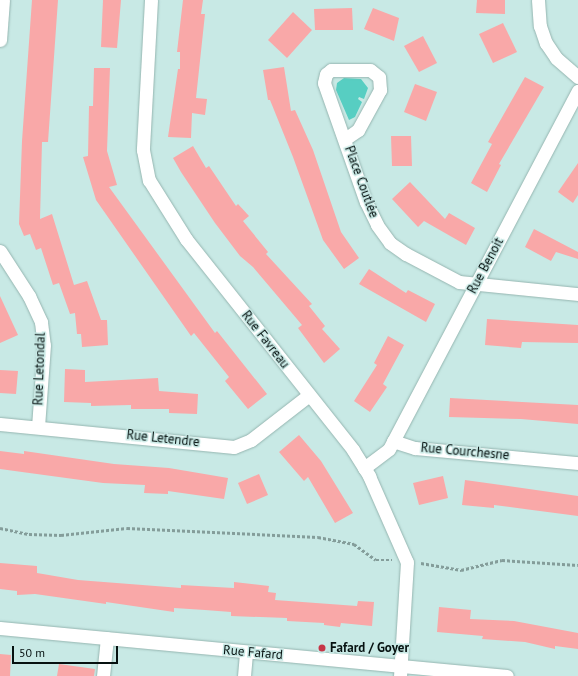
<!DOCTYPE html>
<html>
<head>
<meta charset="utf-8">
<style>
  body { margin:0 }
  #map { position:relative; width:578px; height:676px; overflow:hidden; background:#c8e9e5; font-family:"PT Sans",sans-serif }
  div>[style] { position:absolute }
  .green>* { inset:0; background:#57cec2 }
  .building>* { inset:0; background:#f9a8a8 }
  .path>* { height:2.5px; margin-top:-1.25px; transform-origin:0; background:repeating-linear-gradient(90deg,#849d9a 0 3px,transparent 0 5px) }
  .roads { filter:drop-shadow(0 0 1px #95b5b0) drop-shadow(0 0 1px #95b5b0) }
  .minor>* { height:13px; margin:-6.5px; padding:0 6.5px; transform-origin:6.5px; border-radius:6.5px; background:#fff }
  .dots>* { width:11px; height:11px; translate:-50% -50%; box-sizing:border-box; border:2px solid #c8e9e5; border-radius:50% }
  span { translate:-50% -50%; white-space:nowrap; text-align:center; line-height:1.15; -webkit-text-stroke:3px #c8e9e5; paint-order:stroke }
  .street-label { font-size:13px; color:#061110 }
  .poi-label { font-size:13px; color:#061110; font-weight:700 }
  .left { translate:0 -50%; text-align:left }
  .scale { position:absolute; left:12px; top:646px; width:106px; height:18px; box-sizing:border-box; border:2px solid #061110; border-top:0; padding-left:5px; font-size:12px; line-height:14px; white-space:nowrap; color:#061110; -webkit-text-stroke:3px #c8e9e5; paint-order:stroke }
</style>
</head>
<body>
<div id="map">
  <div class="green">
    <div style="clip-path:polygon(344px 78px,361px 79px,368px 88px,364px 99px,359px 97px,358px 99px,362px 102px,355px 117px,349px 120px,336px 90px,337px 83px)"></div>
  </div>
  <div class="building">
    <div style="clip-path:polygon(32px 0,58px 0,48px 142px,42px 142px,40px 219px,52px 214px,74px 285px,87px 281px,101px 320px,107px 320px,108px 345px,82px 347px,81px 334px,77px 334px,75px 313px,70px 314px,59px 283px,53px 285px,41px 248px,36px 250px,30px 234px,24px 236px,19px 224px,22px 141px)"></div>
    <div style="clip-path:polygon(103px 0,121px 0,117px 48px,101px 47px)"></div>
    <div style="clip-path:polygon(183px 0,203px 0,201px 14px,205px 14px,196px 98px,207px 99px,205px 115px,192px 113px,191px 138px,168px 137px,178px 69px,180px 69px,180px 52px,177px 52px)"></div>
    <div style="clip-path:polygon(477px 0,505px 0,505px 14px,476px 13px)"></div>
    <div style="clip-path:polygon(352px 8px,353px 30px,315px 30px,314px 9px)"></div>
    <div style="clip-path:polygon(373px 8px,399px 18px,394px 41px,364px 29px)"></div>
    <div style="clip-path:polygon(293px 12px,312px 30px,287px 58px,268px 40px)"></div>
    <div style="clip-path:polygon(503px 23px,517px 52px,493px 63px,479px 34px)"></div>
    <div style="clip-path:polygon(423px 36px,437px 63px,419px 72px,404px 46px)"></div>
    <div style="clip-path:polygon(284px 67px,291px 111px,295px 110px,313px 150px,341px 232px,359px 258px,344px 269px,323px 240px,293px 157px,270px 100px,268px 100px,263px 70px)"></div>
    <div style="clip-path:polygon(94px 68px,110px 68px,107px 151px,117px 185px,109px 187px,215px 333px,217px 331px,267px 394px,248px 409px,225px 381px,229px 377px,194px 333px,191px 336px,96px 200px,83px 157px,88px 156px,89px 106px,93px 106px)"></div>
    <div style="clip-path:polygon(525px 77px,544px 87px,499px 164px,501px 165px,487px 192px,471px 183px,492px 144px,488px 142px)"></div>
    <div style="clip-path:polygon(415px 84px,437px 92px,426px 121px,404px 112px)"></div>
    <div style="clip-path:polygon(391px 136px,411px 136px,412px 166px,392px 166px)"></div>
    <div style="clip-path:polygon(193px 146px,206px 168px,209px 166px,236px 206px,238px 204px,249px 216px,243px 221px,268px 252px,266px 254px,312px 304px,309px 306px,325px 326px,322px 329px,340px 349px,324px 363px,298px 328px,302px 325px,253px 267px,240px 256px,215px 223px,181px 172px,173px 158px)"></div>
    <div style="clip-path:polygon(578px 163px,578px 195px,573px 203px,558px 192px)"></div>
    <div style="clip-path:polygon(410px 182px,445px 219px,449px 213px,475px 228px,466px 245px,424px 221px,418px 227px,392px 199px)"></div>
    <div style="clip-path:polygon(534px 229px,578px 252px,578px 259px,556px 252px,551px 261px,525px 247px)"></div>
    <div style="clip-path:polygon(369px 269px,406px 293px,408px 290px,435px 304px,426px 322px,359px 284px)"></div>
    <div style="clip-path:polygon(0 296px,18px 335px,0 343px)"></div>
    <div style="clip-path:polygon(487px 319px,578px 325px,578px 343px,522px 342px,521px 348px,485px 345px)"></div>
    <div style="clip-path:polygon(388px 336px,404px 345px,383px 384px,387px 387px,370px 412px,354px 401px,377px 365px,374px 363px)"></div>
    <div style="clip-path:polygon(65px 369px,85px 370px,85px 382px,158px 378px,159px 391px,198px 394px,197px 414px,169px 413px,169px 409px,131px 409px,131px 405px,91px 406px,91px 403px,64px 402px)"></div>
    <div style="clip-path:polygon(0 370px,18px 371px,16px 394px,0 393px)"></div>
    <div style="clip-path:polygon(450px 398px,578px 405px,578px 424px,521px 419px,449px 417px)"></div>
    <div style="clip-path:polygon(299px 435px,321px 461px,353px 513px,335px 523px,308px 477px,304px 481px,279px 452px)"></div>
    <div style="clip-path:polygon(0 451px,24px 454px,24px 451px,114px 464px,169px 468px,228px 478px,224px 499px,168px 491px,168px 494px,144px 493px,145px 485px,103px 483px,0 469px)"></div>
    <div style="clip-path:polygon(259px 474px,268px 495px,247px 504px,238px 483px)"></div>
    <div style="clip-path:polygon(443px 476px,448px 498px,419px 505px,413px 483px)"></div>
    <div style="clip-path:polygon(465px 480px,578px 496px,578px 516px,494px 505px,494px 508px,462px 505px)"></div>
    <div style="clip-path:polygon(0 563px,37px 566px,37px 573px,78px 580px,181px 588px,181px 585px,234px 588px,234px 582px,269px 586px,268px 592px,276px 593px,275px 600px,357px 606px,358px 601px,374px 602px,372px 626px,341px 623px,340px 627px,324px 625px,324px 623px,287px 621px,287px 618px,231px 616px,231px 612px,205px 610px,174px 608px,174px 612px,106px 602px,106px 604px,35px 594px,17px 595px,17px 591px,0 589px)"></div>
    <div style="clip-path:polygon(439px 607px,471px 610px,470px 619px,514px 621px,578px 633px,578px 649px,555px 646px,555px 649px,525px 642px,482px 639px,483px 636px,437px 632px)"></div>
    <div style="clip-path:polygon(0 654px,11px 655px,10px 676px,0 676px)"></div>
    <div style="clip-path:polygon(59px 664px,95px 669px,94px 676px,57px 676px)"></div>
  </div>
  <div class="path">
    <div style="left:0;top:528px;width:30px;rotate:12deg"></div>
    <div style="left:29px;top:534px;width:32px;rotate:2deg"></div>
    <div style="left:61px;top:535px;width:66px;rotate:-6.1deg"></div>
    <div style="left:127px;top:528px;width:191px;rotate:2.7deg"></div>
    <div style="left:318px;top:537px;width:37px;rotate:11deg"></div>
    <div style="left:354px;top:544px;width:27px;rotate:36deg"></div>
    <div style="left:376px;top:560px;width:16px"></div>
    <div style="left:421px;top:563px;width:41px;rotate:9.9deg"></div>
    <div style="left:461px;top:570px;width:42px;rotate:-13.7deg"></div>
    <div style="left:502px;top:560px;width:76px;rotate:3.8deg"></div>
  </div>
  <div class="roads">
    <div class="minor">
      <div style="left:151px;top:0;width:150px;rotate:93.1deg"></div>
      <div style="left:143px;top:150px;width:31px;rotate:79deg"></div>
      <div style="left:149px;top:180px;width:70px;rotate:57.9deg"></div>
      <div style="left:186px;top:239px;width:269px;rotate:51.6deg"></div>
      <div style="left:353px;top:450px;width:31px;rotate:58deg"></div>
      <div style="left:369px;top:476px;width:94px;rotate:66.2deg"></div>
      <div style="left:407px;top:562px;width:114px;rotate:93.5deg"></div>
      <div style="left:538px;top:0;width:26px;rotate:86deg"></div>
      <div style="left:540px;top:26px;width:18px;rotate:71deg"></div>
      <div style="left:546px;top:43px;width:18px;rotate:56deg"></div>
      <div style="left:556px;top:58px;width:29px;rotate:41deg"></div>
      <div style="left:0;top:40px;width:40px;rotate:-85.7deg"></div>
      <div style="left:345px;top:139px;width:16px;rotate:-35deg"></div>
      <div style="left:358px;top:130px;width:46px;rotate:-61.2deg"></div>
      <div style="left:380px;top:90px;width:13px;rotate:-94deg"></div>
      <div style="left:379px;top:77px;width:11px;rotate:-142deg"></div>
      <div style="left:370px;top:70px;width:39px;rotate:180deg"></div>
      <div style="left:331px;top:70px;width:6px;rotate:141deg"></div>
      <div style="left:326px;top:74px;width:9px;rotate:103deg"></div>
      <div style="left:324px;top:83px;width:126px;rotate:70.6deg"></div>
      <div style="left:366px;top:202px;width:25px;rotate:64deg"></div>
      <div style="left:377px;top:225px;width:22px;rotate:54deg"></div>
      <div style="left:390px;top:243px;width:19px;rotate:35deg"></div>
      <div style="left:406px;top:254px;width:60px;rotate:27.8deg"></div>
      <div style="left:459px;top:282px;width:120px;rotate:5.8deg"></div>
      <div style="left:0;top:251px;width:54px;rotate:57.2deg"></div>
      <div style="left:29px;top:296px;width:29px;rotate:65deg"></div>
      <div style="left:41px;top:322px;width:23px;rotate:83deg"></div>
      <div style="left:44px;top:345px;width:82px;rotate:94.2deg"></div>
      <div style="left:0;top:424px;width:235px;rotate:5.6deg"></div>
      <div style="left:234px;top:447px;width:18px;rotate:-22deg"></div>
      <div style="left:251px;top:440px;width:73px;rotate:-37.8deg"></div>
      <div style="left:393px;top:441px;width:23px;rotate:18deg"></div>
      <div style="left:415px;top:448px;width:164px;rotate:5.3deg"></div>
      <div style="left:364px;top:468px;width:31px;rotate:-37deg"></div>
      <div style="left:389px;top:449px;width:405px;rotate:-62.2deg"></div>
      <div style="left:0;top:628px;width:509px;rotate:5.41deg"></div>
      <div style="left:103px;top:676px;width:38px;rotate:-84deg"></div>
      <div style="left:244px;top:676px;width:24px;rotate:-85deg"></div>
    </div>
  </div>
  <div class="dots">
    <div style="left:322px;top:648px;background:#c63647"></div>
  </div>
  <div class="street-label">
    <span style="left:361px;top:182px;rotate:70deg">Place Coutlée</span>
    <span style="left:486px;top:266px;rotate:-62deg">Rue Benoit</span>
    <span style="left:265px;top:340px;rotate:52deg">Rue Favreau</span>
    <span style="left:40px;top:369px;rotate:-88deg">Rue Letondal</span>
    <span style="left:163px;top:439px;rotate:6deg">Rue Letendre</span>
    <span style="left:465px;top:452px;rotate:5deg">Rue Courchesne</span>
    <span style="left:253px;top:653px;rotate:5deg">Rue Fafard</span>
  </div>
  <div class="poi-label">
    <span class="left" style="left:330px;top:648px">Fafard / Goyer</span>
  </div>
  <div class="scale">50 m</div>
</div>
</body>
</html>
